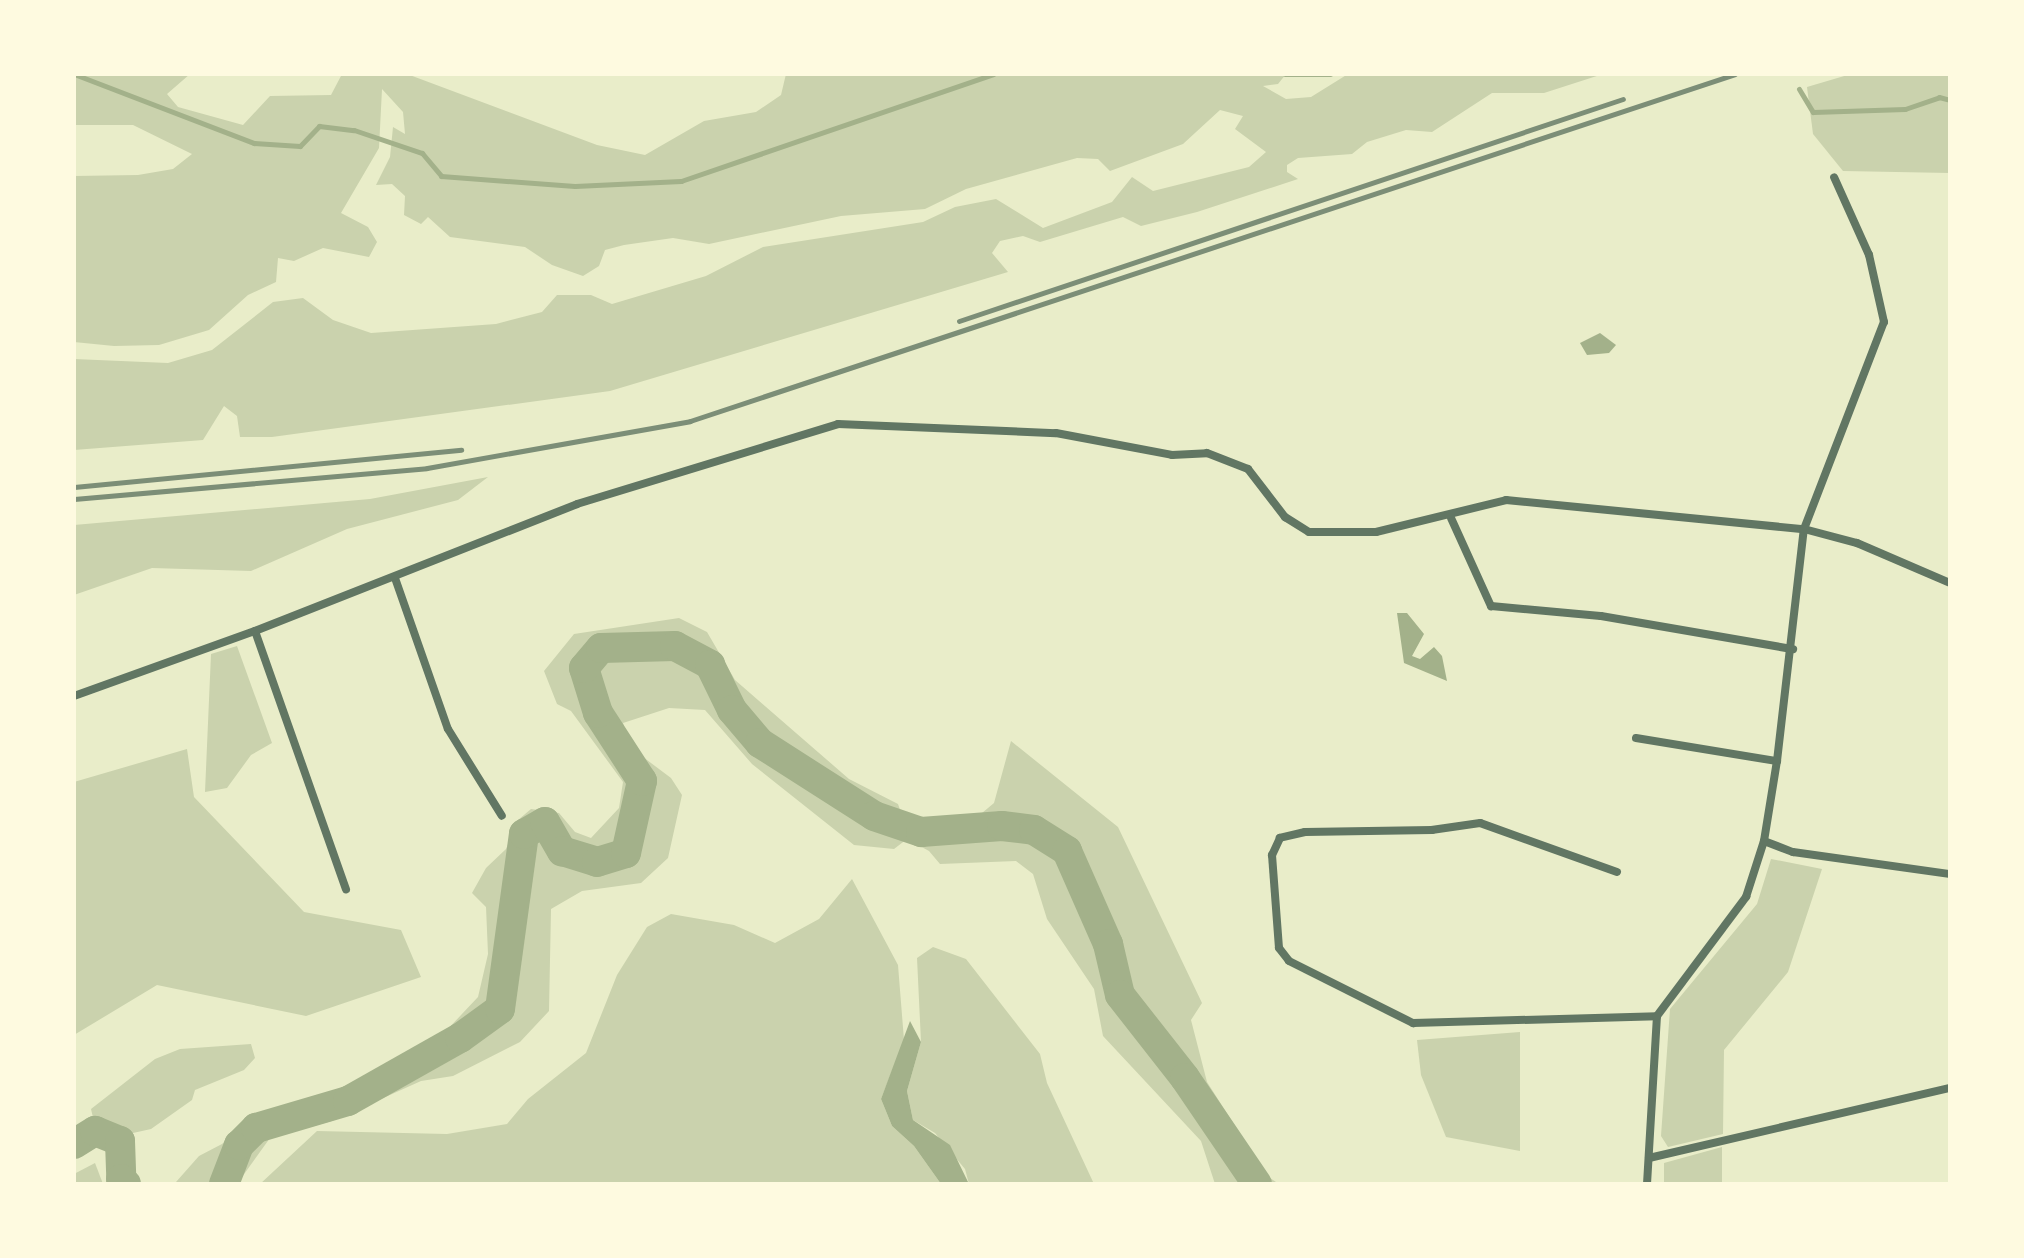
<!DOCTYPE html>
<html>
<head>
<meta charset="utf-8">
<style>
  body { margin:0 }
  #map { position:relative; width:2024px; height:1258px; overflow:hidden; background:#e9edc9; font-family:Barlow,sans-serif }
  div>[style] { position:absolute }
  .green>* { inset:0; background:#cad2ad }
  .water>* { inset:0; background:#a3b18a }
  .stream>* { height:5px; margin:-2.5px; padding:0 2.5px; transform-origin:2.5px; border-radius:2.5px; background:#a3b18a }
  .river>* { height:30px; margin:-15px; padding:0 15px; transform-origin:15px; border-radius:15px; background:#a3b18a }
  .minor>* { height:8px; margin:-4px; padding:0 4px; transform-origin:4px; border-radius:4px; background:#617663 }
  .rail>* { height:5px; margin:-2.5px; padding:0 2.5px; transform-origin:2.5px; border-radius:2.5px; background:#7c8e77 }
  span { translate:-50% -50%; white-space:nowrap; text-align:center; line-height:1.15; -webkit-text-stroke:6px #fefae0; paint-order:stroke }
  .frame { position:absolute; inset:0; border:76px solid #fefae0; pointer-events:none }
</style>
</head>
<body>
<div id="map">
  <div class="green">
    <div style="clip-path:polygon(74px 74px,190px 74px,167px 94px,178px 107px,243px 125px,270px 96px,331px 95px,342px 74px,407px 74px,597px 145px,645px 155px,704px 121px,756px 112px,781px 95px,786px 74px,1286px 74px,1278px 84px,1263px 86px,1286px 99px,1311px 97px,1348px 74px,1603px 74px,1544px 93px,1492px 93px,1432px 132px,1406px 130px,1367px 142px,1352px 154px,1298px 158px,1287px 165px,1287px 172px,1298px 179px,1197px 212px,1141px 226px,1123px 217px,1040px 242px,1023px 236px,1000px 241px,992px 253px,1008px 272px,610px 391px,272px 437px,240px 437px,237px 416px,224px 406px,203px 440px,74px 450px,74px 359px,168px 363px,212px 350px,273px 302px,303px 298px,333px 320px,371px 333px,496px 324px,542px 312px,557px 295px,591px 295px,612px 304px,706px 276px,763px 247px,923px 222px,955px 207px,996px 199px,1043px 228px,1112px 202px,1132px 177px,1153px 191px,1249px 167px,1266px 152px,1235px 129px,1243px 116px,1220px 110px,1183px 144px,1110px 171px,1098px 159px,1077px 158px,966px 189px,925px 209px,841px 216px,709px 244px,673px 238px,624px 245px,605px 250px,599px 266px,583px 276px,552px 265px,525px 247px,450px 237px,428px 217px,421px 224px,404px 215px,405px 196px,392px 184px,376px 185px,390px 157px,393px 127px,405px 134px,403px 112px,382px 89px,379px 148px,341px 213px,368px 227px,377px 242px,369px 257px,323px 248px,294px 261px,278px 258px,276px 282px,248px 295px,209px 330px,159px 345px,114px 346px,74px 342px,74px 176px,138px 175px,173px 169px,192px 154px,133px 125px,74px 125px)"></div>
    <div style="clip-path:polygon(1851px 74px,1950px 74px,1950px 173px,1843px 171px,1813px 134px,1807px 87px)"></div>
    <div style="clip-path:polygon(488px 477px,458px 500px,347px 529px,251px 571px,152px 568px,74px 595px,74px 525px,370px 499px)"></div>
    <div style="clip-path:polygon(679px 618px,707px 632px,735px 680px,849px 779px,898px 804px,906px 827px,921px 819px,976px 818px,994px 803px,1011px 741px,1118px 827px,1202px 1003px,1191px 1020px,1207px 1082px,1267px 1176px,1279px 1184px,1215px 1184px,1201px 1141px,1103px 1036px,1094px 989px,1047px 919px,1033px 874px,1016px 861px,940px 864px,929px 851px,907px 839px,894px 849px,854px 845px,752px 764px,705px 710px,669px 708px,623px 723px,631px 748px,671px 778px,682px 795px,668px 858px,641px 883px,582px 891px,551px 909px,549px 1011px,520px 1042px,453px 1076px,421px 1081px,332px 1121px,270px 1138px,237px 1184px,176px 1182px,199px 1156px,222px 1144px,250px 1117px,330px 1093px,372px 1073px,445px 1032px,478px 997px,488px 954px,486px 907px,472px 893px,486px 868px,506px 849px,518px 820px,531px 809px,559px 813px,575px 832px,591px 838px,619px 808px,623px 782px,571px 711px,557px 704px,544px 671px,574px 634px)"></div>
    <div style="clip-path:polygon(237px 646px,272px 743px,251px 755px,227px 788px,205px 792px,211px 654px)"></div>
    <div style="clip-path:polygon(187px 749px,194px 797px,304px 912px,401px 930px,421px 977px,306px 1016px,157px 985px,74px 1035px,74px 782px)"></div>
    <div style="clip-path:polygon(1771px 859px,1822px 869px,1788px 972px,1724px 1050px,1723px 1134px,1668px 1147px,1661px 1136px,1670px 1009px,1757px 904px)"></div>
    <div style="clip-path:polygon(852px 879px,898px 965px,904px 1040px,881px 1099px,892px 1126px,914px 1146px,941px 1184px,260px 1184px,317px 1131px,447px 1134px,507px 1124px,528px 1099px,586px 1053px,617px 975px,647px 927px,671px 914px,734px 925px,775px 943px,819px 919px)"></div>
    <div style="clip-path:polygon(933px 947px,966px 959px,1040px 1054px,1047px 1083px,1094px 1184px,969px 1184px,965px 1169px,935px 1133px,913px 1120px,907px 1091px,921px 1042px,917px 958px)"></div>
    <div style="clip-path:polygon(1520px 1032px,1520px 1151px,1446px 1137px,1421px 1075px,1417px 1040px)"></div>
    <div style="clip-path:polygon(251px 1044px,255px 1058px,244px 1070px,195px 1090px,192px 1100px,151px 1129px,124px 1135px,94px 1122px,91px 1109px,155px 1059px,180px 1049px)"></div>
    <div style="clip-path:polygon(1722px 1147px,1722px 1184px,1664px 1184px,1664px 1163px)"></div>
    <div style="clip-path:polygon(95px 1163px,103px 1184px,74px 1184px,74px 1174px)"></div>
  </div>
  <div class="water">
    <div style="clip-path:polygon(1600px 333px,1616px 345px,1609px 353px,1587px 355px,1580px 343px)"></div>
    <div style="clip-path:polygon(1397px 613px,1407px 613px,1424px 634px,1412px 656px,1420px 659px,1434px 647px,1442px 656px,1447px 681px,1404px 663px)"></div>
    <div style="clip-path:polygon(910px 1021px,921px 1042px,907px 1091px,913px 1120px,950px 1145px,969px 1184px,941px 1184px,914px 1146px,892px 1126px,881px 1099px)"></div>
  </div>
  <div class="stream">
    <div style="left:74px;top:74px;width:193px;rotate:21deg"></div>
    <div style="left:254px;top:143px;width:46px;rotate:3.7deg"></div>
    <div style="left:300px;top:146px;width:28px;rotate:-46deg"></div>
    <div style="left:319px;top:126px;width:35px;rotate:7deg"></div>
    <div style="left:354px;top:130px;width:72px;rotate:18.7deg"></div>
    <div style="left:422px;top:153px;width:30px;rotate:50deg"></div>
    <div style="left:441px;top:176px;width:134px;rotate:4.3deg"></div>
    <div style="left:575px;top:186px;width:106px;rotate:-2.7deg"></div>
    <div style="left:681px;top:181px;width:330px;rotate:-18.9deg"></div>
    <div style="left:1285px;top:74px;width:45px"></div>
    <div style="left:1799px;top:89px;width:27px;rotate:59deg"></div>
    <div style="left:1813px;top:112px;width:92px;rotate:-1.9deg"></div>
    <div style="left:1905px;top:109px;width:36px;rotate:-19deg"></div>
    <div style="left:1939px;top:97px;width:11px;rotate:15deg"></div>
  </div>
  <div class="river">
    <div style="left:74px;top:1144px;width:25px;rotate:-32deg"></div>
    <div style="left:95px;top:1131px;width:27px;rotate:22deg"></div>
    <div style="left:120px;top:1141px;width:38px;rotate:88deg"></div>
    <div style="left:121px;top:1179px;width:7px;rotate:45deg"></div>
    <div style="left:224px;top:1184px;width:42px;rotate:-69deg"></div>
    <div style="left:239px;top:1145px;width:24px;rotate:-45deg"></div>
    <div style="left:256px;top:1128px;width:96px;rotate:-16.4deg"></div>
    <div style="left:348px;top:1101px;width:129px;rotate:-29.4deg"></div>
    <div style="left:460px;top:1038px;width:49px;rotate:-35.9deg"></div>
    <div style="left:500px;top:1009px;width:177px;rotate:-82.2deg"></div>
    <div style="left:524px;top:834px;width:24px;rotate:-30deg"></div>
    <div style="left:545px;top:822px;width:34px;rotate:60deg"></div>
    <div style="left:562px;top:851px;width:37px;rotate:17deg"></div>
    <div style="left:597px;top:862px;width:30px;rotate:-17deg"></div>
    <div style="left:626px;top:853px;width:74px;rotate:-77.5deg"></div>
    <div style="left:642px;top:781px;width:81px;rotate:-122.9deg"></div>
    <div style="left:598px;top:713px;width:47px;rotate:-107.3deg"></div>
    <div style="left:584px;top:668px;width:26px;rotate:-50deg"></div>
    <div style="left:601px;top:648px;width:74px;rotate:-1.5deg"></div>
    <div style="left:675px;top:646px;width:40px;rotate:28deg"></div>
    <div style="left:710px;top:665px;width:50px;rotate:63.9deg"></div>
    <div style="left:732px;top:710px;width:43px;rotate:49.7deg"></div>
    <div style="left:760px;top:743px;width:135px;rotate:32.6deg"></div>
    <div style="left:874px;top:816px;width:50px;rotate:18.8deg"></div>
    <div style="left:921px;top:832px;width:81px;rotate:-4.2deg"></div>
    <div style="left:1002px;top:826px;width:32px;rotate:7deg"></div>
    <div style="left:1034px;top:830px;width:39px;rotate:32deg"></div>
    <div style="left:1067px;top:851px;width:102px;rotate:66.2deg"></div>
    <div style="left:1108px;top:944px;width:52px;rotate:76.8deg"></div>
    <div style="left:1120px;top:995px;width:105px;rotate:51.9deg"></div>
    <div style="left:1185px;top:1078px;width:128px;rotate:55.8deg"></div>
  </div>
  <div class="minor">
    <div style="left:1451px;top:518px;width:97px;rotate:65.6deg"></div>
    <div style="left:1491px;top:606px;width:110px;rotate:5.2deg"></div>
    <div style="left:1601px;top:616px;width:195px;rotate:9.8deg"></div>
    <div style="left:395px;top:578px;width:160px;rotate:70.7deg"></div>
    <div style="left:448px;top:729px;width:102px;rotate:58.2deg"></div>
    <div style="left:255px;top:631px;width:274px;rotate:70.6deg"></div>
    <div style="left:74px;top:696px;width:192px;rotate:-19.8deg"></div>
    <div style="left:255px;top:631px;width:346px;rotate:-21.5deg"></div>
    <div style="left:577px;top:504px;width:273px;rotate:-17deg"></div>
    <div style="left:838px;top:424px;width:218px;rotate:2.4deg"></div>
    <div style="left:1056px;top:433px;width:118px;rotate:10.7deg"></div>
    <div style="left:1172px;top:455px;width:35px;rotate:-3deg"></div>
    <div style="left:1207px;top:453px;width:44px;rotate:21.3deg"></div>
    <div style="left:1248px;top:469px;width:61px;rotate:52.4deg"></div>
    <div style="left:1285px;top:517px;width:28px;rotate:32deg"></div>
    <div style="left:1309px;top:532px;width:67px"></div>
    <div style="left:1376px;top:532px;width:134px;rotate:-13.8deg"></div>
    <div style="left:1506px;top:500px;width:299px;rotate:5.6deg"></div>
    <div style="left:1804px;top:529px;width:55px;rotate:14.8deg"></div>
    <div style="left:1857px;top:543px;width:101px;rotate:23.3deg"></div>
    <div style="left:1636px;top:738px;width:143px;rotate:9.3deg"></div>
    <div style="left:1764px;top:841px;width:31px;rotate:21deg"></div>
    <div style="left:1793px;top:852px;width:159px;rotate:8deg"></div>
    <div style="left:1617px;top:872px;width:145px;rotate:-160.3deg"></div>
    <div style="left:1480px;top:823px;width:49px;rotate:171.7deg"></div>
    <div style="left:1432px;top:830px;width:127px;rotate:179.1deg"></div>
    <div style="left:1305px;top:832px;width:26px;rotate:167deg"></div>
    <div style="left:1280px;top:838px;width:19px;rotate:115deg"></div>
    <div style="left:1272px;top:855px;width:93px;rotate:85.7deg"></div>
    <div style="left:1279px;top:948px;width:16px;rotate:52deg"></div>
    <div style="left:1289px;top:961px;width:139px;rotate:26.6deg"></div>
    <div style="left:1413px;top:1023px;width:244px;rotate:-1.6deg"></div>
    <div style="left:1649px;top:1158px;width:309px;rotate:-13.1deg"></div>
    <div style="left:1647px;top:1184px;width:168px;rotate:-86.6deg"></div>
    <div style="left:1657px;top:1016px;width:149px;rotate:-53.2deg"></div>
    <div style="left:1746px;top:897px;width:59px;rotate:-72.2deg"></div>
    <div style="left:1764px;top:841px;width:81px;rotate:-80.8deg"></div>
    <div style="left:1777px;top:761px;width:234px;rotate:-83.4deg"></div>
    <div style="left:1804px;top:529px;width:222px;rotate:-68.9deg"></div>
    <div style="left:1884px;top:322px;width:69px;rotate:-102.6deg"></div>
    <div style="left:1869px;top:255px;width:85px;rotate:-114.2deg"></div>
  </div>
  <div class="rail">
    <div style="left:959px;top:321px;width:700px;rotate:-18.49deg"></div>
    <div style="left:74px;top:487px;width:389px;rotate:-5.5deg"></div>
    <div style="left:74px;top:499px;width:354px;rotate:-5deg"></div>
    <div style="left:427px;top:468px;width:267px;rotate:-10.1deg"></div>
    <div style="left:690px;top:421px;width:1101px;rotate:-18.37deg"></div>
  </div>
  <div class="frame"></div>
</div>
</body>
</html>
